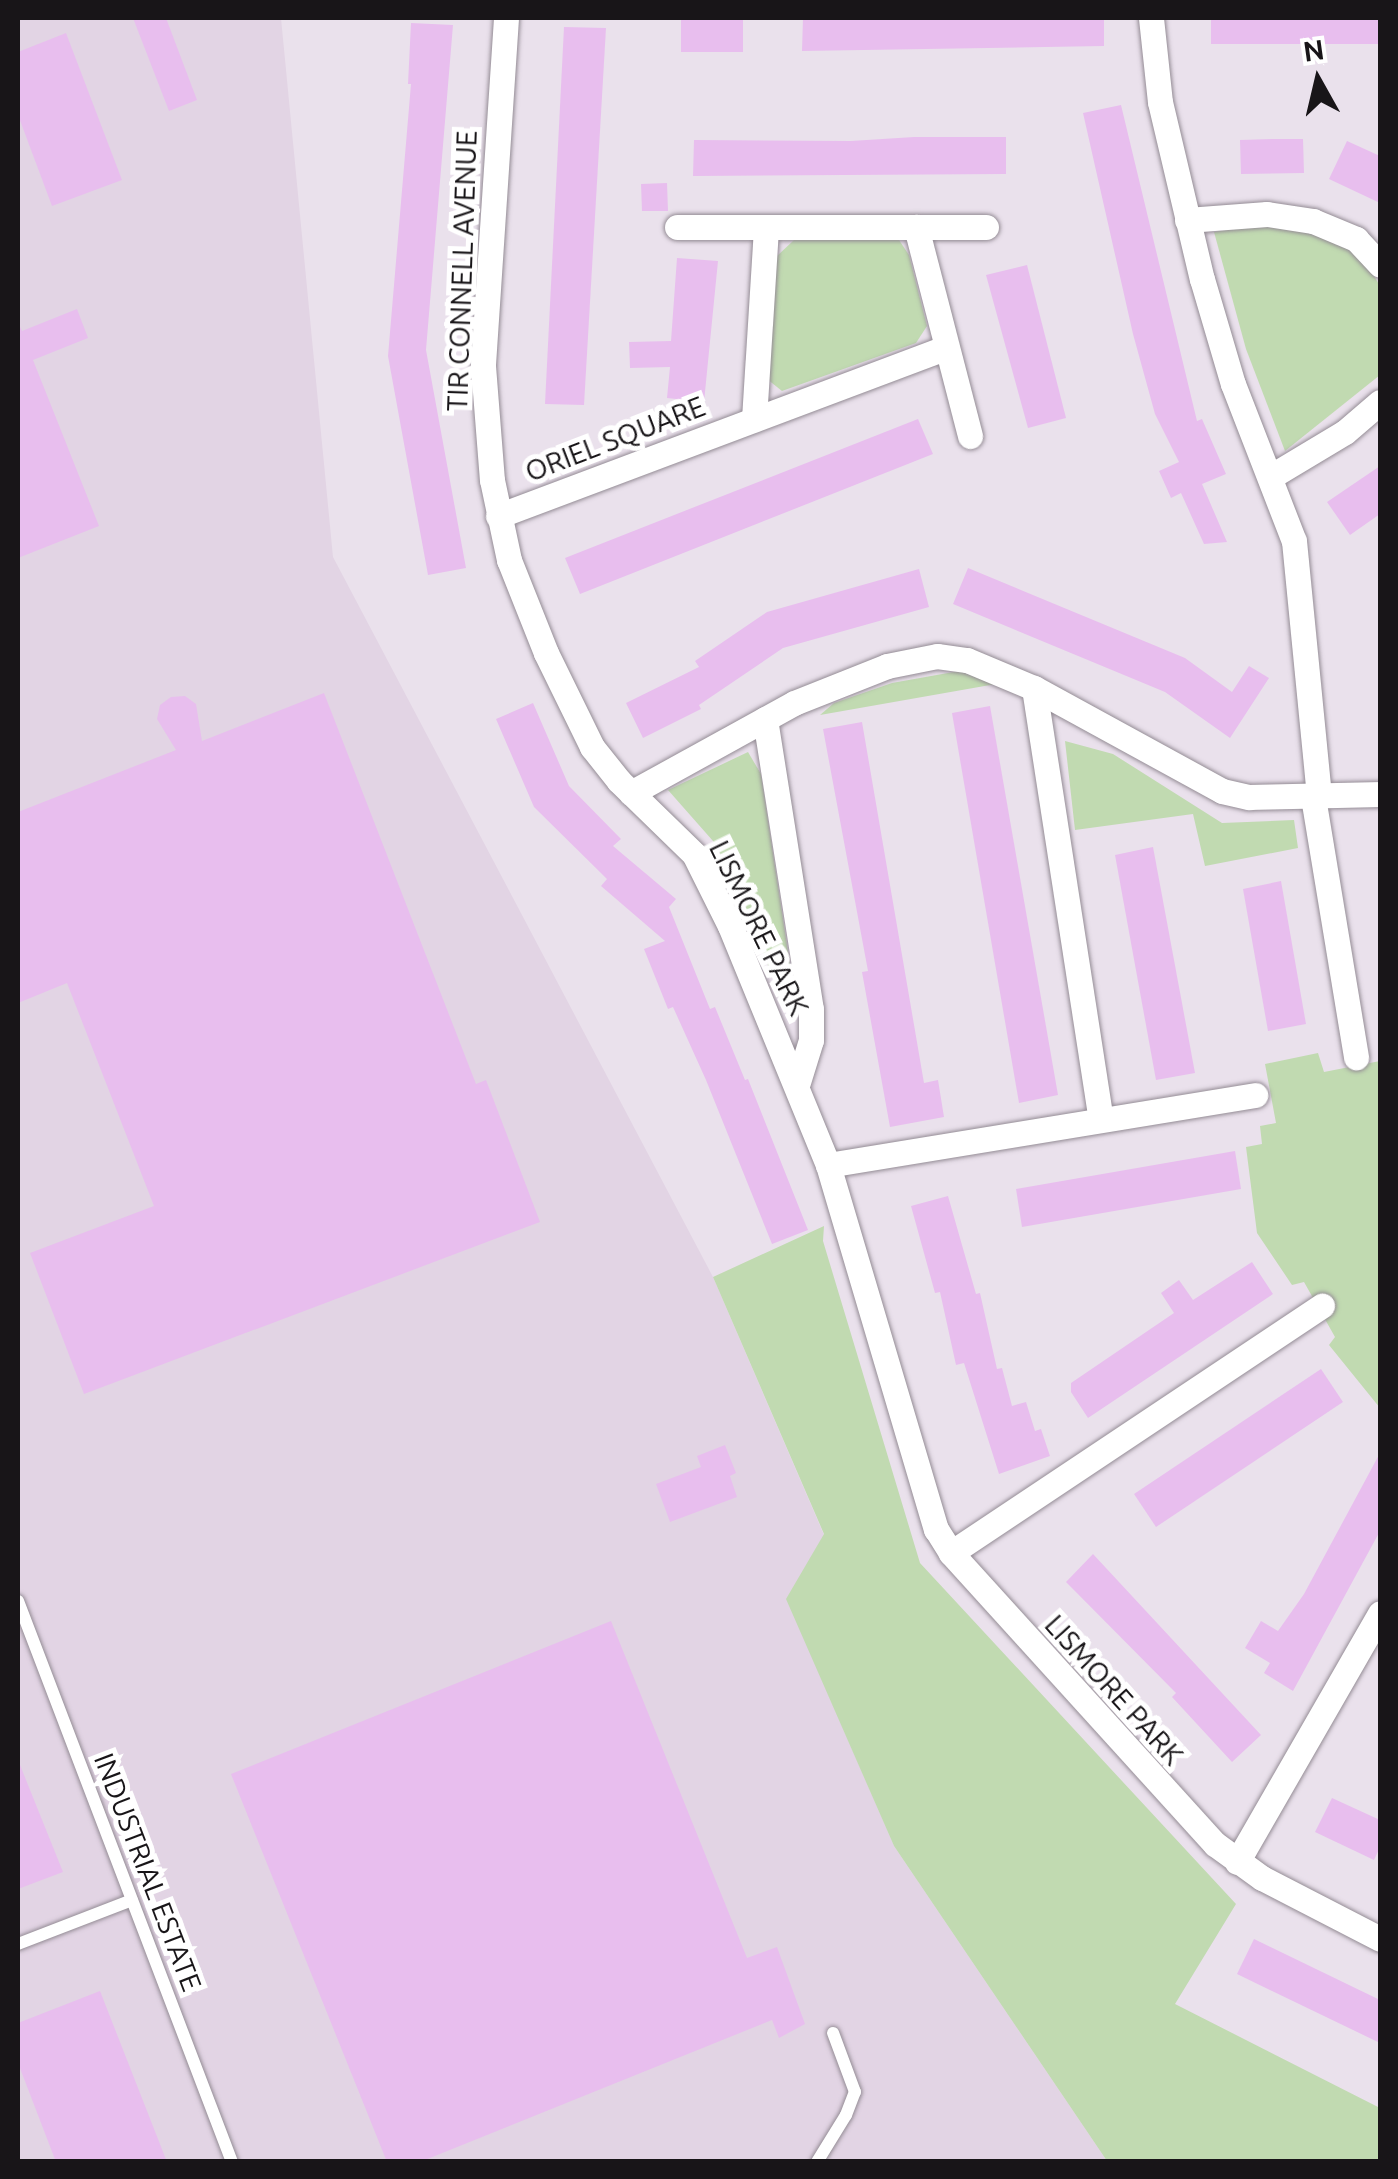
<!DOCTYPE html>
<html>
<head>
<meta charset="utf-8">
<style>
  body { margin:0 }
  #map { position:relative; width:1398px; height:2179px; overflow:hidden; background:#eae1ec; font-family:Ubuntu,sans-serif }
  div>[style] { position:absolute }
  .built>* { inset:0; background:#e2d4e4 }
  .green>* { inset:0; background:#c1dab1 }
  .building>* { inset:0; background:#e8beee }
  .roads { filter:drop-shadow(0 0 2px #948c95) drop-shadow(0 0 2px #948c95) }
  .lane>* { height:12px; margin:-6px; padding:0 6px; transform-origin:6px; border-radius:6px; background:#fff }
  .street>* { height:25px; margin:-12.5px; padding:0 12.5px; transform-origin:12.5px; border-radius:12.5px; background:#fff }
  span { translate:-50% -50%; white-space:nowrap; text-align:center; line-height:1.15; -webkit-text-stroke:10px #fff; paint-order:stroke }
  .street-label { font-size:28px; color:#181518 }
  .frame { position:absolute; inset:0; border:20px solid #181518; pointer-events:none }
  .north { position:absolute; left:1268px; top:30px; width:100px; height:100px; -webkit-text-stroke:8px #fff; paint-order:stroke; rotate:352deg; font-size:28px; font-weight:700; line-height:40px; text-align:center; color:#181518 }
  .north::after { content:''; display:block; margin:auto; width:35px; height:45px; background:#181518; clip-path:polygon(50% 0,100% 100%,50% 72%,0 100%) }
</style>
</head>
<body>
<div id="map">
  <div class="built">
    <div style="clip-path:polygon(18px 18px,281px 18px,333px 557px,713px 1277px,824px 1535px,787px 1599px,894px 1846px,1107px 2161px,18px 2161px)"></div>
  </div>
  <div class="green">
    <div style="clip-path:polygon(1249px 226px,1287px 227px,1332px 238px,1362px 255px,1380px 286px,1380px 375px,1285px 451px,1246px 349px,1214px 232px)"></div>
    <div style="clip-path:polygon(794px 240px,899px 240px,909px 255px,927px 326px,916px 343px,782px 391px,767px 379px,776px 257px)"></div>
    <div style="clip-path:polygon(959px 671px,987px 678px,996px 684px,820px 715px,834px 703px,892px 683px)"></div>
    <div style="clip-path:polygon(1065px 741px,1113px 754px,1222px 823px,1294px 820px,1298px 848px,1205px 866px,1193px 814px,1075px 830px)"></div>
    <div style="clip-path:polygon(748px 752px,761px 774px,797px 1011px,786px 1011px,733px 876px,713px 841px,668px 790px)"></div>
    <div style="clip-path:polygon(1318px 1053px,1324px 1072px,1380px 1061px,1380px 1408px,1329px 1345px,1335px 1337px,1304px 1282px,1292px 1285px,1257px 1233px,1246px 1147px,1262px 1144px,1260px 1126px,1276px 1123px,1265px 1064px)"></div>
    <div style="clip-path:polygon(824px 1226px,823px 1241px,920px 1563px,1236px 1904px,1175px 2004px,1380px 2108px,1380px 2161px,1107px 2161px,894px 1846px,786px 1599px,824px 1534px,713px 1277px)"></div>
  </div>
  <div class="building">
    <div style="clip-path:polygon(133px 18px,166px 18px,197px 100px,169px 111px)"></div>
    <div style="clip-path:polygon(681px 18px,743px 18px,743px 52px,681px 52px)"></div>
    <div style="clip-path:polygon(803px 18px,1104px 18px,1104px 46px,802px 51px)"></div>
    <div style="clip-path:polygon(1211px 18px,1380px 18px,1380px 44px,1211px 44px)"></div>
    <div style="clip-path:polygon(411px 23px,453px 25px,426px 350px,466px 568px,428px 575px,388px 356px,411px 84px,408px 84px)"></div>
    <div style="clip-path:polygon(564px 27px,606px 28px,584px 405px,545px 404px)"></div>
    <div style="clip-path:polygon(66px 33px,122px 180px,52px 206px,18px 115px,18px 52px)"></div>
    <div style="clip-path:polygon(1121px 105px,1197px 421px,1202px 419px,1226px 474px,1202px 484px,1227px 542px,1204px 544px,1181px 493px,1171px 498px,1159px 471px,1179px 462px,1155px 414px,1133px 334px,1083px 113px)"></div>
    <div style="clip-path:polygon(914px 137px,1006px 137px,1006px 174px,693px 176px,694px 140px,851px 141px)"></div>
    <div style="clip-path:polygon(1274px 139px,1303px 139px,1304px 173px,1241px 174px,1240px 140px)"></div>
    <div style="clip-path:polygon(1347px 141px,1380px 156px,1380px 203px,1329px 179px)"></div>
    <div style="clip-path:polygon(667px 183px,668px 211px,642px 211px,641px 184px)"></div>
    <div style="clip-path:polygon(677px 258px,718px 261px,704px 402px,667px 398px,670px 367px,630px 368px,629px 342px,671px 341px)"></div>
    <div style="clip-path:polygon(1027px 265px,1066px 418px,1028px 428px,986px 275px)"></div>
    <div style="clip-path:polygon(77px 309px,88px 338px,33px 360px,99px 526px,18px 558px,18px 323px,22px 331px)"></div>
    <div style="clip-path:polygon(918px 419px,933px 454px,580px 594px,565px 558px)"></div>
    <div style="clip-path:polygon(1380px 466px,1380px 514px,1350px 535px,1327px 502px)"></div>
    <div style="clip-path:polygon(968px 568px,1185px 658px,1232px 692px,1249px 666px,1269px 678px,1230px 738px,1165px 692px,953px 604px)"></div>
    <div style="clip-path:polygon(919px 569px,929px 607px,783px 648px,699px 705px,701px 709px,643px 738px,626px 703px,699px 667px,695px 661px,767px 612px)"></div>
    <div style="clip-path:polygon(324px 693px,476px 1084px,486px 1080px,540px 1222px,84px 1394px,30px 1253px,154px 1206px,67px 983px,18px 1003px,18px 812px,176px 750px,157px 719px,160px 705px,171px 697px,185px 696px,196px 704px,202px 741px)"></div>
    <div style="clip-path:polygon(533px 703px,569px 786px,621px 839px,613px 846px,676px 899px,669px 907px,710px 1009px,715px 1007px,745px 1080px,748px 1079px,808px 1230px,772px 1244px,706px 1080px,673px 1007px,668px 1009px,644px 949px,665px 941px,601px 886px,607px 879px,534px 807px,496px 719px)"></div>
    <div style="clip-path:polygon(990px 706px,1058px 1095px,1019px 1103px,952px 713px)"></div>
    <div style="clip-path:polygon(862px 722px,924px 1083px,938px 1080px,944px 1117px,890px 1127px,862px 972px,868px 971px,823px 729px)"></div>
    <div style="clip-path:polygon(1153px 847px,1195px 1073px,1156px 1080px,1115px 855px)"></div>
    <div style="clip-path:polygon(1281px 881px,1306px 1024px,1268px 1031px,1243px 889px)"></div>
    <div style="clip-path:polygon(1235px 1151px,1241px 1189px,1022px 1227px,1016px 1189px)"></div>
    <div style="clip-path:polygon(948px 1196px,976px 1294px,980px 1293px,997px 1369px,1002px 1368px,1012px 1406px,1026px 1402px,1035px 1431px,1041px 1429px,1050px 1456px,999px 1474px,964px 1363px,956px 1365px,940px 1292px,935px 1293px,911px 1206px)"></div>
    <div style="clip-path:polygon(1252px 1262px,1273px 1294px,1088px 1418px,1071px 1392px,1071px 1383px,1174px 1313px,1161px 1293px,1179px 1280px,1193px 1300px)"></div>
    <div style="clip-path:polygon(1321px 1369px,1343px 1402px,1156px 1527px,1134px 1494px)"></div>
    <div style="clip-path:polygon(725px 1445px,736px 1473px,730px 1476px,737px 1497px,670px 1522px,656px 1484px,701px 1467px,697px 1456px)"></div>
    <div style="clip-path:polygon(1380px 1453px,1380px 1531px,1293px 1691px,1264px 1673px,1270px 1663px,1245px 1648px,1261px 1621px,1278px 1631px,1304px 1594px)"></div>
    <div style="clip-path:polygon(1093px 1554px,1261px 1735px,1232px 1762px,1172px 1697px,1176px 1693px,1066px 1582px)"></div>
    <div style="clip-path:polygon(611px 1621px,747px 1958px,777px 1947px,805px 2024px,779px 2038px,772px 2020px,420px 2162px,387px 2162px,231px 1774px)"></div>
    <div style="clip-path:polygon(18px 1760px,63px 1872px,18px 1889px)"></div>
    <div style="clip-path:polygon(1332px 1798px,1380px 1820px,1380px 1847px,1374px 1860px,1315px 1832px)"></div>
    <div style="clip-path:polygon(1254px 1939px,1380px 2000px,1380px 2043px,1237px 1974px)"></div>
    <div style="clip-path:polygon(100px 1991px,167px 2162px,56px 2162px,18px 2063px,18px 2023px)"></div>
  </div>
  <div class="roads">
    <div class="lane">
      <div style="left:18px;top:1601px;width:600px;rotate:69.12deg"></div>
      <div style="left:18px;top:1944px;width:122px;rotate:-21.1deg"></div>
      <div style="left:817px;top:2162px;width:55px;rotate:-58.3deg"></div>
      <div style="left:846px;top:2115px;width:25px;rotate:-69deg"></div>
      <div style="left:855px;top:2092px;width:63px;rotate:-110.4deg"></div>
    </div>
    <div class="street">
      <div style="left:506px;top:18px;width:349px;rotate:93.8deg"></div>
      <div style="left:483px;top:366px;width:114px;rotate:85.5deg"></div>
      <div style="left:492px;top:480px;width:82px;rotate:78deg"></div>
      <div style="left:509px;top:560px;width:100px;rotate:68.3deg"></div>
      <div style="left:546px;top:653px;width:105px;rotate:63.9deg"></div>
      <div style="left:592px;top:747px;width:43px;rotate:51.5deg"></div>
      <div style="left:619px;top:781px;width:105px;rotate:44.2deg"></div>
      <div style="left:694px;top:854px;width:80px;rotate:63.4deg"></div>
      <div style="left:730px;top:926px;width:258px;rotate:67.7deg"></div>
      <div style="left:828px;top:1165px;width:380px;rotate:73.5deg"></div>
      <div style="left:936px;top:1529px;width:28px;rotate:58deg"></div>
      <div style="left:951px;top:1553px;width:393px;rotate:47.8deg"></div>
      <div style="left:1215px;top:1844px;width:58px;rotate:35.9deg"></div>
      <div style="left:1262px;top:1878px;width:133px;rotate:27.3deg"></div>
      <div style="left:1151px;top:18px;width:84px;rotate:83.9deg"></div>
      <div style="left:1160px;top:102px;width:182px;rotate:76.7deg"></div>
      <div style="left:1202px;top:279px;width:109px;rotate:73.6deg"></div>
      <div style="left:1233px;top:384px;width:168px;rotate:68.8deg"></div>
      <div style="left:1294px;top:541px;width:256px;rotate:84.4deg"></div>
      <div style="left:1187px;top:220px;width:80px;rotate:-4.3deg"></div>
      <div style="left:1267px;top:214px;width:47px;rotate:8.7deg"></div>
      <div style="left:1313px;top:221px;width:47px;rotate:22.7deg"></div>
      <div style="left:1356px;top:239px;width:35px;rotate:47deg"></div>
      <div style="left:677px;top:227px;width:309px"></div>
      <div style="left:916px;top:227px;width:216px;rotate:75.5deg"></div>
      <div style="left:754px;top:419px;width:191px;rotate:-86.4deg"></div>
      <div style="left:1270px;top:477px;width:87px;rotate:-31deg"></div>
      <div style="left:1345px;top:432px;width:46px;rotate:-40.6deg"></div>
      <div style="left:498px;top:516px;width:478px;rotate:-20.6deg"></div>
      <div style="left:1034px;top:688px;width:436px;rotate:81.2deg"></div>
      <div style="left:765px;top:719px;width:294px;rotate:81deg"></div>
      <div style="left:811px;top:1009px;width:31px;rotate:90deg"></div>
      <div style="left:811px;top:1040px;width:44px;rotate:107.2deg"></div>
      <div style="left:631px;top:793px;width:186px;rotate:-28.9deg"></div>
      <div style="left:794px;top:703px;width:100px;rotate:-21.7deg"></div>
      <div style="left:887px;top:666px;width:51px;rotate:-11.3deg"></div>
      <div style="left:937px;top:656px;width:30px;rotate:8deg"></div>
      <div style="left:967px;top:660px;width:73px;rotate:22.7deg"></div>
      <div style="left:1034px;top:688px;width:214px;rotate:28.7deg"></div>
      <div style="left:1222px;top:791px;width:28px;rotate:13deg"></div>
      <div style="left:1249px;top:797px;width:131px;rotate:-1.3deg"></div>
      <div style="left:1313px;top:797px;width:264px;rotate:80.6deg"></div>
      <div style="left:828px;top:1165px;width:433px;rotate:-9.3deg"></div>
      <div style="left:951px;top:1553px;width:446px;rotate:-33.7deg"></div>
      <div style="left:1237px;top:1862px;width:287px;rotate:-60.1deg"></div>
    </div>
  </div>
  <div class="street-label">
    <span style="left:462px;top:271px;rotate:-88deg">TIR CONNELL AVENUE</span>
    <span style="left:615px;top:439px;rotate:-21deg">ORIEL SQUARE</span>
    <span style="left:759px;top:928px;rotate:64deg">LISMORE PARK</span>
    <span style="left:1114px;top:1690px;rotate:48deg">LISMORE PARK</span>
    <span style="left:148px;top:1872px;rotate:69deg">INDUSTRIAL ESTATE</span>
  </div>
  <div class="frame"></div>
  <div class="north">N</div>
</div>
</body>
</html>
